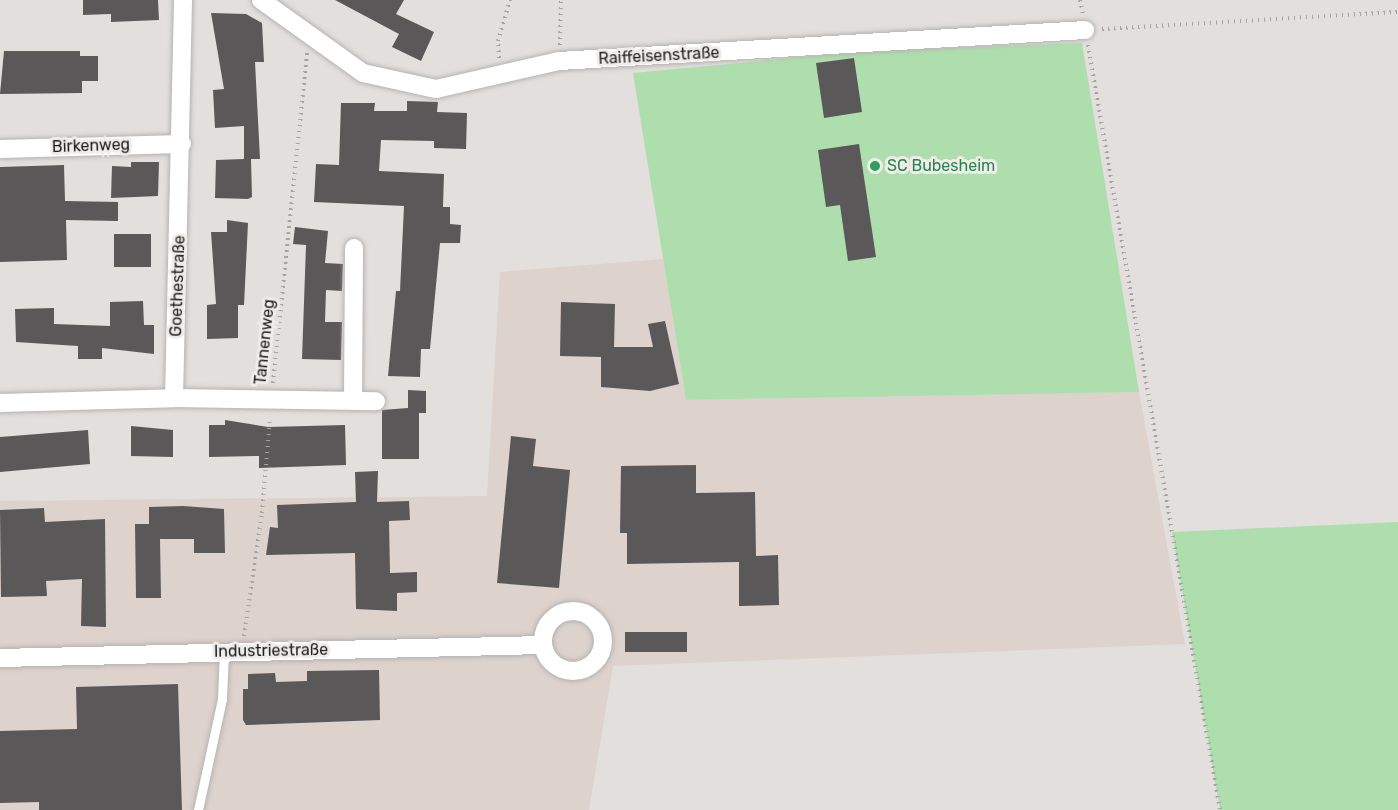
<!DOCTYPE html>
<html>
<head>
<meta charset="utf-8">
<style>
  body { margin:0 }
  #map { position:relative; width:1398px; height:810px; overflow:hidden; background:#e2dfdd; font-family:Rubik,sans-serif }
  div>[style] { position:absolute }
  .built>* { inset:0; background:#ddd2cc }
  .green>* { inset:0; background:#afdeae }
  .building>* { inset:0; background:#5b585a }
  .path>* { height:4px; margin-top:-2px; transform-origin:0; background:repeating-linear-gradient(90deg,#a6a4a3 0 1.5px,transparent 0 6px) }
  .roads { filter:drop-shadow(0 0 2px #b5b3b1) drop-shadow(0 0 2px #b5b3b1) }
  .lane>* { height:9px; margin:-4.5px; padding:0 4.5px; transform-origin:4.5px; border-radius:4.5px; background:#fff }
  .street>* { height:18px; margin:-9px; padding:0 9px; transform-origin:9px; border-radius:9px; background:#fff }
  .street>.ring { margin:-9px; padding:0; box-sizing:content-box; background:none; border:18px solid #fff; border-radius:50% }
  .dots>* { width:16px; height:16px; translate:-50% -50%; box-sizing:border-box; border:3px solid #efecea; border-radius:50% }
  span { translate:-50% -50%; white-space:nowrap; text-align:center; line-height:1.15; -webkit-text-stroke:6px #efecea; paint-order:stroke }
  .street-label { font-size:16px; color:#1f1e1e }
  .leisure-label { font-size:16px; color:#27864d }
  .left { translate:0 -50%; text-align:left }
</style>
</head>
<body>
<div id="map">
  <div class="built">
    <div style="clip-path:polygon(663px 259px,686px 400px,1139px 392px,1185px 644px,613px 666px,589px 810px,0 810px,0 501px,487px 496px,500px 272px)"></div>
  </div>
  <div class="green">
    <div style="clip-path:polygon(1082px 43px,1139px 392px,686px 400px,633px 73px,867px 51px)"></div>
    <div style="clip-path:polygon(1398px 522px,1398px 810px,1220px 810px,1172px 532px)"></div>
  </div>
  <div class="building">
    <div style="clip-path:polygon(83px 0,158px 0,159px 20px,111px 22px,111px 14px,83px 15px)"></div>
    <div style="clip-path:polygon(335px 0,404px 0,396px 14px,434px 32px,421px 61px,392px 47px,399px 34px)"></div>
    <div style="clip-path:polygon(211px 13px,246px 14px,262px 23px,264px 62px,255px 62px,260px 159px,251px 159px,252px 197px,248px 199px,215px 198px,216px 160px,244px 159px,244px 126px,215px 128px,213px 90px,224px 89px)"></div>
    <div style="clip-path:polygon(4px 51px,80px 51px,80px 56px,98px 56px,98px 81px,82px 81px,82px 93px,0 94px)"></div>
    <div style="clip-path:polygon(854px 58px,862px 112px,824px 118px,816px 63px)"></div>
    <div style="clip-path:polygon(407px 101px,438px 102px,437px 112px,467px 113px,466px 149px,434px 148px,434px 141px,381px 140px,379px 171px,444px 174px,443px 207px,450px 207px,450px 224px,461px 225px,460px 243px,440px 243px,430px 349px,421px 349px,420px 377px,388px 376px,396px 291px,400px 291px,404px 206px,314px 202px,316px 164px,339px 165px,341px 103px,375px 103px,374px 111px,407px 111px)"></div>
    <div style="clip-path:polygon(859px 144px,876px 257px,848px 261px,840px 205px,826px 207px,818px 150px)"></div>
    <div style="clip-path:polygon(131px 162px,159px 162px,158px 196px,111px 198px,112px 166px,131px 167px)"></div>
    <div style="clip-path:polygon(64px 165px,65px 201px,118px 202px,118px 221px,66px 220px,67px 260px,0 262px,0 167px)"></div>
    <div style="clip-path:polygon(227px 220px,248px 223px,244px 305px,238px 305px,238px 338px,207px 339px,207px 305px,216px 304px,211px 232px,227px 232px)"></div>
    <div style="clip-path:polygon(295px 227px,328px 231px,325px 263px,343px 264px,342px 291px,326px 290px,325px 322px,342px 322px,341px 360px,302px 359px,306px 245px,293px 244px)"></div>
    <div style="clip-path:polygon(114px 234px,151px 234px,151px 267px,114px 267px)"></div>
    <div style="clip-path:polygon(143px 301px,144px 325px,154px 325px,154px 354px,102px 348px,102px 359px,78px 359px,78px 346px,16px 342px,15px 309px,54px 308px,54px 324px,110px 326px,110px 302px)"></div>
    <div style="clip-path:polygon(561px 302px,615px 304px,614px 347px,653px 347px,648px 324px,665px 321px,679px 384px,650px 391px,601px 387px,601px 357px,560px 356px)"></div>
    <div style="clip-path:polygon(408px 390px,426px 391px,426px 413px,419px 413px,419px 459px,382px 459px,382px 410px,408px 408px)"></div>
    <div style="clip-path:polygon(225px 420px,268px 427px,345px 425px,346px 465px,259px 468px,259px 456px,209px 457px,209px 425px,225px 425px)"></div>
    <div style="clip-path:polygon(131px 426px,173px 430px,173px 457px,131px 456px)"></div>
    <div style="clip-path:polygon(88px 430px,90px 464px,0 472px,0 437px)"></div>
    <div style="clip-path:polygon(511px 436px,536px 439px,533px 466px,570px 470px,559px 588px,497px 583px)"></div>
    <div style="clip-path:polygon(696px 465px,696px 493px,755px 492px,756px 556px,778px 555px,779px 605px,739px 606px,739px 562px,627px 564px,627px 533px,620px 533px,621px 466px)"></div>
    <div style="clip-path:polygon(378px 471px,377px 502px,409px 501px,410px 520px,389px 521px,390px 573px,417px 572px,417px 592px,397px 593px,397px 611px,356px 609px,355px 553px,266px 555px,270px 527px,278px 528px,277px 505px,356px 502px,355px 472px)"></div>
    <div style="clip-path:polygon(183px 506px,224px 509px,225px 553px,194px 553px,194px 539px,160px 539px,161px 598px,136px 598px,135px 524px,149px 524px,149px 507px)"></div>
    <div style="clip-path:polygon(44px 508px,45px 522px,105px 519px,106px 627px,81px 626px,82px 579px,46px 581px,47px 596px,1px 597px,0 510px)"></div>
    <div style="clip-path:polygon(625px 632px,687px 632px,687px 652px,625px 652px)"></div>
    <div style="clip-path:polygon(379px 670px,380px 720px,246px 725px,243px 720px,243px 689px,248px 689px,248px 674px,275px 673px,276px 682px,307px 681px,307px 671px)"></div>
    <div style="clip-path:polygon(178px 684px,182px 810px,39px 810px,39px 802px,0 803px,0 731px,77px 729px,76px 687px)"></div>
  </div>
  <div class="path">
    <div style="left:1080px;top:0;width:14px;rotate:78deg"></div>
    <div style="left:1102px;top:29px;width:296px;rotate:-3.3deg"></div>
    <div style="left:560px;top:45px;width:45px;rotate:-88.7deg"></div>
    <div style="left:1088px;top:45px;width:776px;rotate:80.21deg"></div>
    <div style="left:499px;top:58px;width:17px;rotate:-93deg"></div>
    <div style="left:498px;top:41px;width:43px;rotate:-73.7deg"></div>
    <div style="left:273px;top:383px;width:332px;rotate:-84.1deg"></div>
    <div style="left:244px;top:636px;width:124px;rotate:-81.7deg"></div>
    <div style="left:262px;top:513px;width:96px;rotate:-85.2deg"></div>
  </div>
  <div class="roads">
    <div class="lane">
      <div style="left:198px;top:810px;width:114px;rotate:-77.8deg"></div>
      <div style="left:222px;top:699px;width:47px;rotate:-87.6deg"></div>
    </div>
    <div class="street">
      <div style="left:261px;top:0;width:125px;rotate:35.6deg"></div>
      <div style="left:363px;top:73px;width:75px;rotate:12.4deg"></div>
      <div style="left:436px;top:89px;width:126px;rotate:-12.8deg"></div>
      <div style="left:559px;top:61px;width:527px;rotate:-3.37deg"></div>
      <div style="left:0;top:149px;width:182px;rotate:-1.6deg"></div>
      <div style="left:174px;top:398px;width:202px;rotate:0.9deg"></div>
      <div style="left:353px;top:400px;width:152px;rotate:-89.6deg"></div>
      <div style="left:0;top:403px;width:174px;rotate:-1.6deg"></div>
      <div style="left:174px;top:398px;width:398px;rotate:-88.7deg"></div>
      <div class="ring" style="left:543px;top:611px;width:42px;height:42px"></div>
      <div style="left:0;top:658px;width:543px;rotate:-1.37deg"></div>
    </div>
  </div>
  <div class="dots">
    <div style="left:875px;top:166px;background:#2e9e5b"></div>
  </div>
  <div class="street-label">
    <span style="left:659px;top:56px;rotate:-3deg">Raiffeisenstraße</span>
    <span style="left:91px;top:146px;rotate:-2deg">Birkenweg</span>
    <span style="left:178px;top:286px;rotate:-88deg">Goethestraße</span>
    <span style="left:265px;top:342px;rotate:-84deg">Tannenweg</span>
    <span style="left:271px;top:651px;rotate:-1deg">Industriestraße</span>
  </div>
  <div class="leisure-label">
    <span class="left" style="left:887px;top:166px">SC Bubesheim</span>
  </div>
</div>
</body>
</html>
